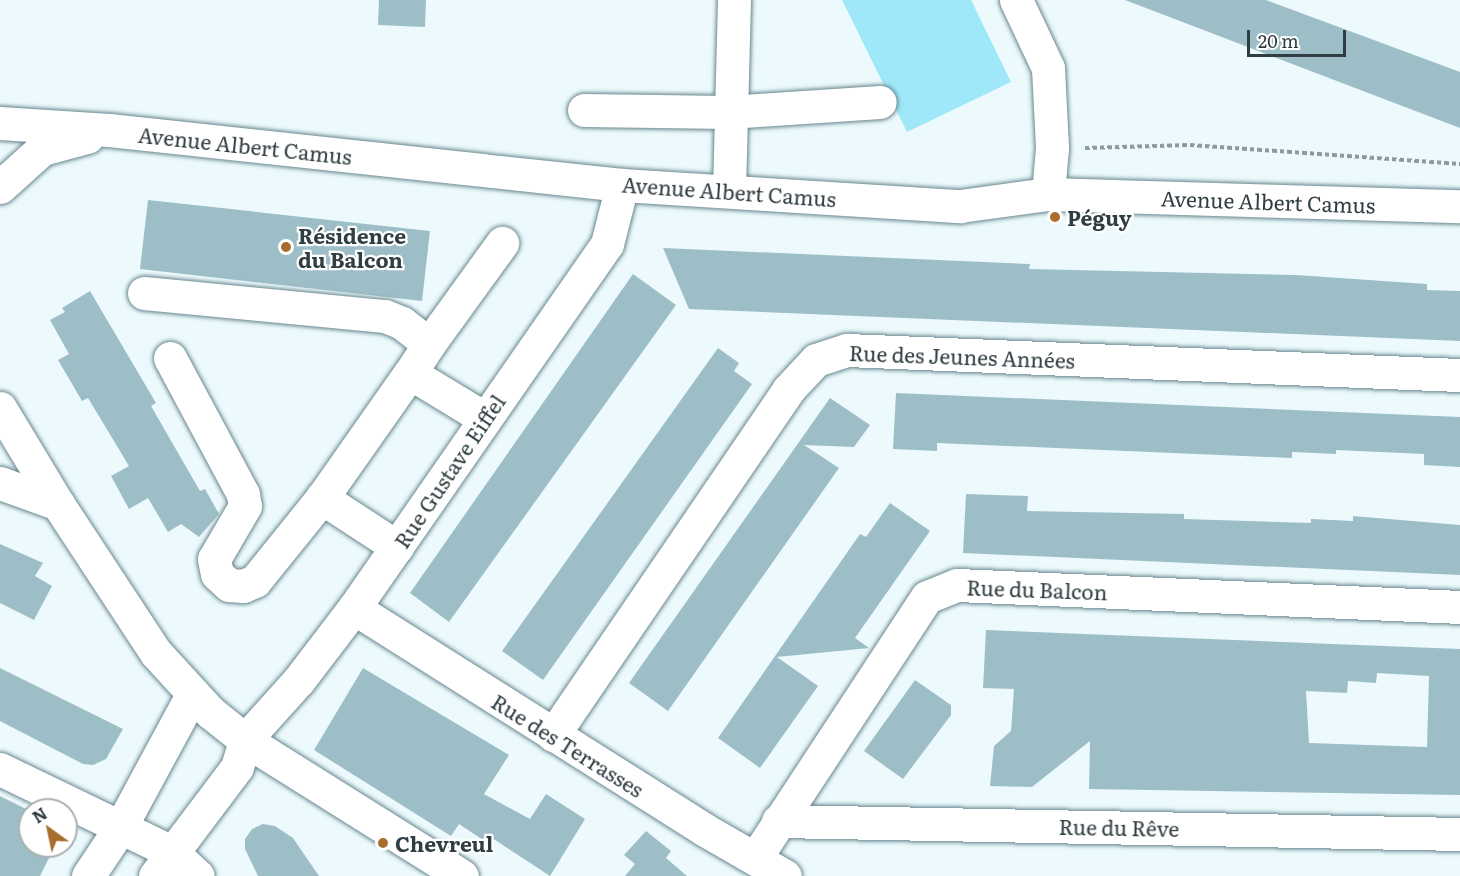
<!DOCTYPE html>
<html>
<head>
<meta charset="utf-8">
<style>
  body { margin:0 }
  #map { position:relative; width:1460px; height:876px; overflow:hidden; background:#ecfafd; font-family:Literata,serif }
  div>[style] { position:absolute }
  .green>* { inset:0; background:#9fe8fa }
  .building>* { inset:0; background:#9ebec7 }
  .path>* { height:4px; margin-top:-2px; transform-origin:0; background:repeating-linear-gradient(90deg,#8d9a9e 0 4.5px,transparent 0 7.5px) }
  .roads { filter:drop-shadow(0 0 2px #68878f) drop-shadow(0 0 2px #68878f) }
  .minor>* { height:33px; margin:-16.5px; padding:0 16.5px; transform-origin:16.5px; border-radius:16.5px; background:#fff }
  .dots>* { width:16px; height:16px; translate:-50% -50%; box-sizing:border-box; border:3px solid #fff; border-radius:50% }
  span { translate:-50% -50%; white-space:nowrap; text-align:center; line-height:1.15; -webkit-text-stroke:4.5px #fff; paint-order:stroke }
  .street-label { font-size:21px; color:#303d41 }
  .poi-label { font-size:21px; color:#303d41; font-weight:700 }
  .left { translate:0 -50%; text-align:left }
  .north { position:absolute; left:18px; top:798px; width:60px; height:60px; box-sizing:border-box; background:#fff; border:2px solid #acb1b3; border-radius:50%; rotate:327deg; font-size:16px; font-weight:700; line-height:24px; text-align:center; color:#303d41 }
  .north::after { content:''; display:block; margin:auto; width:21px; height:27px; background:#a86e2e; clip-path:polygon(50% 0,100% 100%,50% 72%,0 100%) }
  .scale { position:absolute; left:1247px; top:30px; width:99px; height:27px; box-sizing:border-box; border:3px solid #303d41; border-top:0; padding-left:8px; font-size:18px; line-height:21px; white-space:nowrap; color:#303d41; -webkit-text-stroke:4px #fff; paint-order:stroke }
</style>
</head>
<body>
<div id="map">
  <div class="green">
    <div style="clip-path:polygon(842px 0,971px 0,1011px 82px,907px 132px)"></div>
  </div>
  <div class="building">
    <div style="clip-path:polygon(379px 0,426px 0,425px 27px,378px 25px)"></div>
    <div style="clip-path:polygon(1125px 0,1266px 0,1460px 72px,1460px 128px)"></div>
    <div style="clip-path:polygon(148px 200px,430px 231px,422px 301px,140px 269px)"></div>
    <div style="clip-path:polygon(663px 248px,1030px 264px,1029px 269px,1296px 275px,1427px 284px,1427px 290px,1460px 291px,1460px 341px,689px 309px)"></div>
    <div style="clip-path:polygon(633px 274px,676px 305px,449px 622px,410px 593px)"></div>
    <div style="clip-path:polygon(90px 291px,156px 403px,151px 406px,200px 491px,205px 489px,219px 514px,199px 537px,181px 524px,168px 532px,148px 498px,129px 509px,111px 476px,129px 466px,88px 398px,82px 401px,58px 360px,69px 354px,50px 320px,65px 312px,62px 308px)"></div>
    <div style="clip-path:polygon(718px 348px,739px 363px,734px 371px,752px 384px,543px 680px,502px 651px)"></div>
    <div style="clip-path:polygon(896px 393px,1460px 417px,1460px 467px,1424px 465px,1424px 454px,1336px 450px,1336px 454px,1292px 452px,1292px 458px,937px 443px,937px 451px,893px 449px)"></div>
    <div style="clip-path:polygon(830px 398px,870px 425px,854px 447px,804px 445px,839px 468px,668px 711px,629px 683px)"></div>
    <div style="clip-path:polygon(966px 494px,1028px 496px,1027px 511px,1184px 514px,1184px 519px,1311px 523px,1311px 519px,1353px 521px,1353px 516px,1460px 525px,1460px 575px,963px 553px)"></div>
    <div style="clip-path:polygon(890px 503px,930px 531px,855px 638px,869px 648px,777px 657px,818px 686px,760px 768px,718px 738px,860px 534px,866px 537px)"></div>
    <div style="clip-path:polygon(0 544px,43px 563px,35px 576px,52px 586px,34px 620px,0 603px)"></div>
    <div style="clip-path:polygon(evenodd,986px 630px,1460px 649px,1460px 795px,1089px 789px,1090px 741px,1032px 787px,990px 786px,994px 746px,1011px 731px,1014px 689px,983px 688px,986px 630px,1377px 673px,1429px 676px,1427px 747px,1309px 743px,1306px 691px,1347px 693px,1348px 681px,1376px 683px,1377px 673px)"></div>
    <div style="clip-path:polygon(0 668px,123px 729px,106px 759px,93px 765px,83px 764px,0 721px)"></div>
    <div style="clip-path:polygon(363px 668px,509px 755px,484px 794px,530px 819px,546px 794px,585px 819px,550px 876px,492px 838px,489px 844px,459px 824px,451px 836px,314px 750px)"></div>
    <div style="clip-path:polygon(915px 680px,951px 705px,951px 715px,903px 779px,864px 751px)"></div>
    <div style="clip-path:polygon(0 796px,30px 811px,30px 846px,55px 846px,40px 876px,0 876px)"></div>
    <div style="clip-path:polygon(263px 824px,275px 826px,293px 838px,319px 876px,258px 876px,245px 849px,245px 839px,252px 829px)"></div>
    <div style="clip-path:polygon(646px 831px,671px 851px,666px 858px,687px 876px,625px 876px,635px 864px,624px 855px)"></div>
  </div>
  <div class="path">
    <div style="left:1085px;top:148px;width:105px;rotate:-1.6deg"></div>
    <div style="left:1190px;top:145px;width:271px;rotate:4deg"></div>
  </div>
  <div class="roads">
    <div class="minor">
      <div style="left:1016px;top:0;width:75px;rotate:64.8deg"></div>
      <div style="left:1048px;top:68px;width:80px;rotate:87.1deg"></div>
      <div style="left:1052px;top:148px;width:46px;rotate:95deg"></div>
      <div style="left:584px;top:110px;width:144px;rotate:0.8deg"></div>
      <div style="left:728px;top:112px;width:152px;rotate:-3.8deg"></div>
      <div style="left:0;top:123px;width:109px;rotate:3.7deg"></div>
      <div style="left:109px;top:130px;width:516px;rotate:6.12deg"></div>
      <div style="left:622px;top:185px;width:339px;rotate:3.6deg"></div>
      <div style="left:960px;top:206px;width:89px;rotate:-7.8deg"></div>
      <div style="left:1048px;top:194px;width:412px;rotate:1.7deg"></div>
      <div style="left:0;top:187px;width:57px;rotate:-42.1deg"></div>
      <div style="left:42px;top:149px;width:47px;rotate:-14.9deg"></div>
      <div style="left:729px;top:191px;width:191px;rotate:-88.5deg"></div>
      <div style="left:144px;top:293px;width:242px;rotate:5.5deg"></div>
      <div style="left:385px;top:316px;width:18px;rotate:22deg"></div>
      <div style="left:402px;top:323px;width:34px;rotate:38deg"></div>
      <div style="left:429px;top:344px;width:35px;rotate:123deg"></div>
      <div style="left:429px;top:344px;width:125px;rotate:-54.1deg"></div>
      <div style="left:170px;top:358px;width:154px;rotate:61.8deg"></div>
      <div style="left:243px;top:494px;width:12px;rotate:81deg"></div>
      <div style="left:245px;top:506px;width:61px;rotate:120.3deg"></div>
      <div style="left:214px;top:559px;width:15px;rotate:79deg"></div>
      <div style="left:217px;top:574px;width:16px;rotate:43deg"></div>
      <div style="left:229px;top:585px;width:14px;rotate:4deg"></div>
      <div style="left:243px;top:586px;width:13px;rotate:-23deg"></div>
      <div style="left:255px;top:581px;width:107px;rotate:-51.1deg"></div>
      <div style="left:0;top:408px;width:112px;rotate:58.9deg"></div>
      <div style="left:58px;top:504px;width:178px;rotate:56.7deg"></div>
      <div style="left:156px;top:653px;width:80px;rotate:47.5deg"></div>
      <div style="left:210px;top:712px;width:45px;rotate:38.7deg"></div>
      <div style="left:245px;top:740px;width:256px;rotate:32.1deg"></div>
      <div style="left:0;top:483px;width:62px;rotate:19.9deg"></div>
      <div style="left:397px;top:547px;width:90px;rotate:-146.8deg"></div>
      <div style="left:322px;top:498px;width:153px;rotate:-54.9deg"></div>
      <div style="left:410px;top:373px;width:87px;rotate:31.3deg"></div>
      <div style="left:354px;top:608px;width:415px;rotate:32.3deg"></div>
      <div style="left:705px;top:830px;width:92px;rotate:29.9deg"></div>
      <div style="left:553px;top:735px;width:417px;rotate:-55.7deg"></div>
      <div style="left:788px;top:390px;width:41px;rotate:-47deg"></div>
      <div style="left:816px;top:360px;width:33px;rotate:-18deg"></div>
      <div style="left:847px;top:350px;width:614px;rotate:2.34deg"></div>
      <div style="left:0;top:769px;width:191px;rotate:25.8deg"></div>
      <div style="left:172px;top:852px;width:35px;rotate:43deg"></div>
      <div style="left:778px;top:821px;width:682px;rotate:1.09deg"></div>
      <div style="left:756px;top:857px;width:311px;rotate:-56.7deg"></div>
      <div style="left:927px;top:597px;width:32px;rotate:-22deg"></div>
      <div style="left:957px;top:585px;width:503px;rotate:2.5deg"></div>
      <div style="left:88px;top:876px;width:58px;rotate:-56.3deg"></div>
      <div style="left:120px;top:828px;width:153px;rotate:-61.6deg"></div>
      <div style="left:155px;top:876px;width:136px;rotate:-53deg"></div>
      <div style="left:237px;top:767px;width:28px;rotate:-73deg"></div>
      <div style="left:245px;top:740px;width:81px;rotate:-48deg"></div>
      <div style="left:299px;top:680px;width:91px;rotate:-52.6deg"></div>
      <div style="left:354px;top:608px;width:443px;rotate:-55.2deg"></div>
      <div style="left:607px;top:244px;width:61px;rotate:-75.7deg"></div>
    </div>
  </div>
  <div class="dots">
    <div style="left:1055px;top:217px;background:#a86e2e"></div>
    <div style="left:286px;top:247px;background:#a86e2e"></div>
    <div style="left:383px;top:843px;background:#a86e2e"></div>
  </div>
  <div class="street-label">
    <span style="left:245px;top:145px;rotate:6deg">Avenue Albert Camus</span>
    <span style="left:729px;top:191px;rotate:4deg">Avenue Albert Camus</span>
    <span style="left:1268px;top:201px;rotate:2deg">Avenue Albert Camus</span>
    <span style="left:962px;top:356px;rotate:2deg">Rue des Jeunes Années</span>
    <span style="left:449px;top:471px;rotate:-56deg">Rue Gustave Eiffel</span>
    <span style="left:1037px;top:589px;rotate:2deg">Rue du Balcon</span>
    <span style="left:568px;top:745px;rotate:32deg">Rue des Terrasses</span>
    <span style="left:1119px;top:827px;rotate:1deg">Rue du Rêve</span>
  </div>
  <div class="poi-label">
    <span class="left" style="left:1067px;top:217px">Péguy</span>
    <span class="left" style="left:298px;top:247px">Résidence<br>du Balcon</span>
    <span class="left" style="left:395px;top:843px">Chevreul</span>
  </div>
  <div class="north">N</div>
  <div class="scale">20 m</div>
</div>
</body>
</html>
